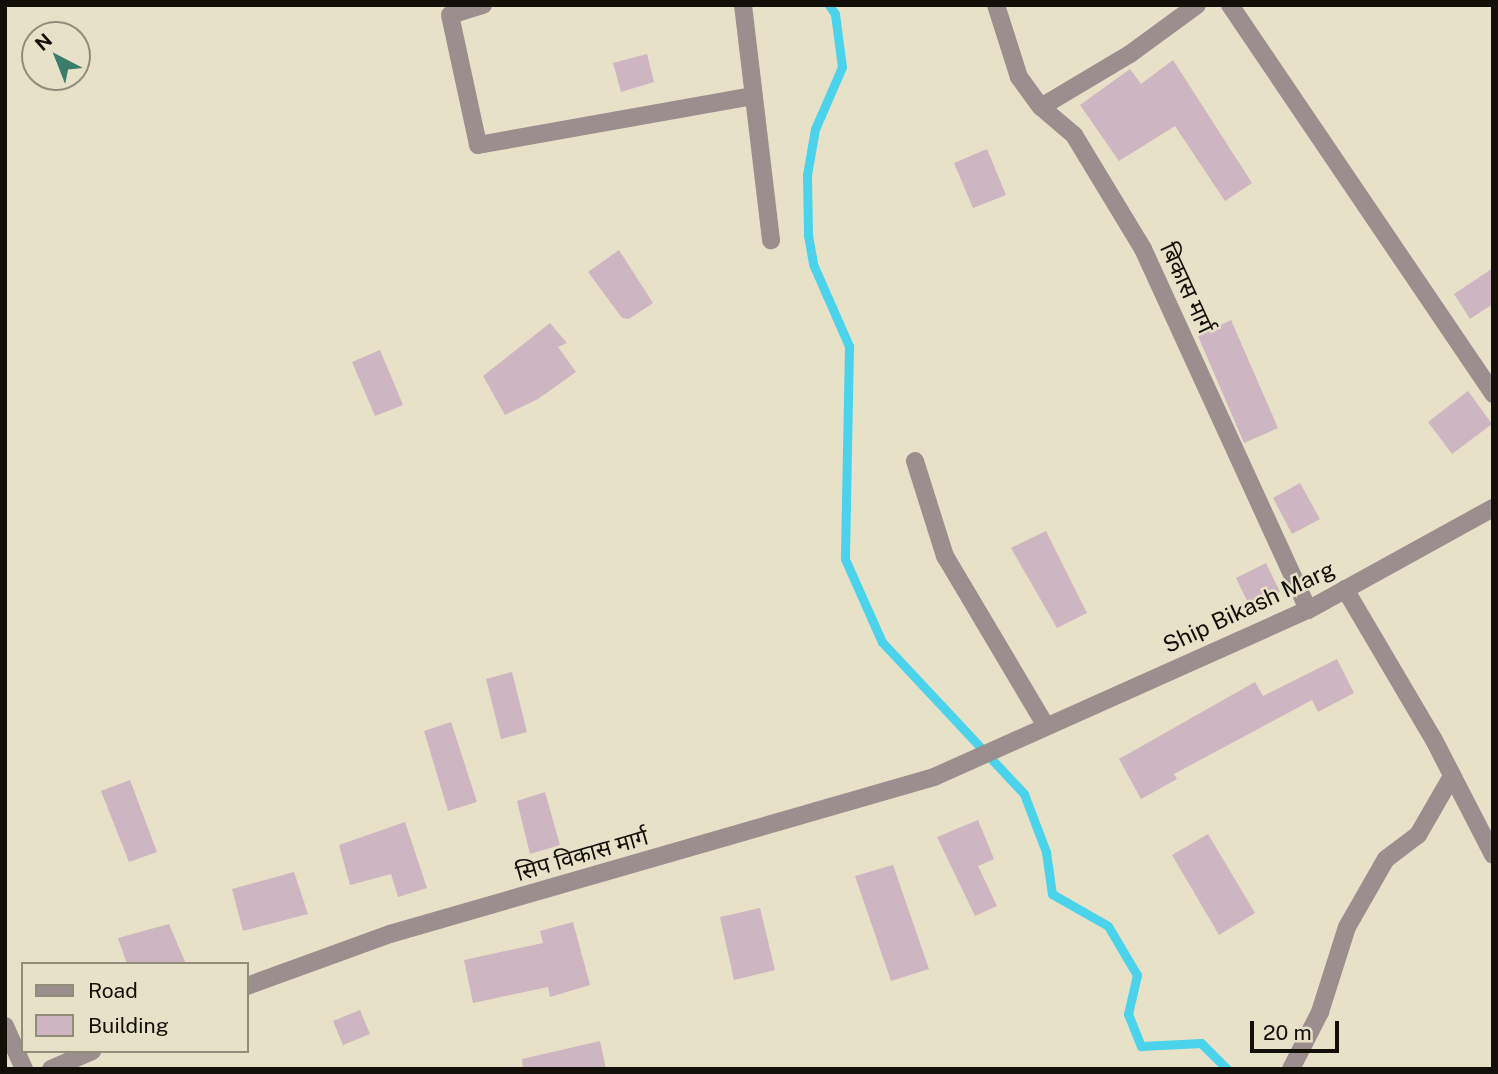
<!DOCTYPE html>
<html>
<head>
<meta charset="utf-8">
<style>
  body { margin:0 }
  #map { position:relative; width:1498px; height:1074px; overflow:hidden; background:#e7e1c8; font-family:"Public Sans","Noto Sans Devanagari",sans-serif }
  div>[style] { position:absolute }
  .stream>* { height:9px; margin:-4.5px; padding:0 4.5px; transform-origin:4.5px; border-radius:4.5px; background:#4ad3ea }
  .building>* { inset:0; background:#ceb5c2 }
  .minor>* { height:18px; margin:-9px; padding:0 9px; transform-origin:9px; border-radius:9px; background:#9a8e8f }
  span { translate:-50% -50%; white-space:nowrap; text-align:center; line-height:1.15; -webkit-text-stroke:5px #e7e1c8; paint-order:stroke }
  .street-label { font-size:23px; color:#110f07 }
  .frame { position:absolute; inset:0; border:7px solid #110f07; pointer-events:none }
  .legend { position:absolute; left:21px; top:962px; width:228px; height:91px; box-sizing:border-box; background:#e7e1c8; border:2px solid #918d7b; margin:0; padding:9px 12px; list-style:none; font-size:21px; color:#110f07 }
  .legend li { display:flex; align-items:center; gap:14px; height:35px }
  .legend b { width:35px; border:2px solid #918d7b }
  .north { position:absolute; left:21px; top:21px; width:70px; height:70px; box-sizing:border-box; background:#e7e1c8; border:2px solid #918d7b; border-radius:50%; rotate:318deg; font-size:19px; font-weight:700; line-height:28px; text-align:center; color:#110f07 }
  .north::after { content:''; display:block; margin:auto; width:24px; height:32px; background:#3b7c6b; clip-path:polygon(50% 0,100% 100%,50% 72%,0 100%) }
  .scale { position:absolute; left:1250px; top:1021px; width:89px; height:32px; box-sizing:border-box; border:4px solid #110f07; border-top:0; padding-left:9px; font-size:21px; line-height:24px; white-space:nowrap; color:#110f07; -webkit-text-stroke:5px #e7e1c8; paint-order:stroke }
</style>
</head>
<body>
<div id="map">
  <div class="stream">
    <div style="left:829px;top:5px;width:11px;rotate:56deg"></div>
    <div style="left:835px;top:14px;width:53px;rotate:82.5deg"></div>
    <div style="left:842px;top:67px;width:68px;rotate:113.5deg"></div>
    <div style="left:815px;top:129px;width:47px;rotate:99.9deg"></div>
    <div style="left:807px;top:175px;width:60px;rotate:89deg"></div>
    <div style="left:808px;top:235px;width:29px;rotate:80deg"></div>
    <div style="left:813px;top:264px;width:90px;rotate:66.3deg"></div>
    <div style="left:849px;top:346px;width:213px;rotate:91.1deg"></div>
    <div style="left:845px;top:559px;width:91px;rotate:66deg"></div>
    <div style="left:882px;top:642px;width:208px;rotate:46.9deg"></div>
    <div style="left:1024px;top:794px;width:62px;rotate:69.2deg"></div>
    <div style="left:1046px;top:852px;width:42px;rotate:81.9deg"></div>
    <div style="left:1052px;top:894px;width:64px;rotate:29.7deg"></div>
    <div style="left:1108px;top:926px;width:57px;rotate:59.4deg"></div>
    <div style="left:1137px;top:975px;width:40px;rotate:103deg"></div>
    <div style="left:1128px;top:1014px;width:35px;rotate:68deg"></div>
    <div style="left:1141px;top:1046px;width:60px;rotate:-2.9deg"></div>
    <div style="left:1201px;top:1043px;width:37px;rotate:45deg"></div>
  </div>
  <div class="building">
    <div style="clip-path:polygon(647px 54px,654px 82px,621px 92px,613px 63px)"></div>
    <div style="clip-path:polygon(1173px 60px,1252px 183px,1225px 201px,1175px 126px,1119px 161px,1080px 105px,1130px 69px,1141px 84px)"></div>
    <div style="clip-path:polygon(987px 149px,1006px 195px,973px 208px,954px 163px)"></div>
    <div style="clip-path:polygon(619px 250px,653px 303px,629px 319px,622px 318px,588px 272px)"></div>
    <div style="clip-path:polygon(1493px 268px,1493px 304px,1470px 319px,1454px 294px)"></div>
    <div style="clip-path:polygon(1231px 320px,1278px 428px,1244px 443px,1198px 336px)"></div>
    <div style="clip-path:polygon(550px 323px,567px 343px,558px 347px,576px 372px,538px 399px,505px 415px,483px 376px)"></div>
    <div style="clip-path:polygon(380px 350px,403px 405px,375px 416px,352px 362px)"></div>
    <div style="clip-path:polygon(1468px 391px,1492px 424px,1452px 454px,1428px 422px)"></div>
    <div style="clip-path:polygon(1300px 483px,1320px 519px,1292px 534px,1273px 498px)"></div>
    <div style="clip-path:polygon(1046px 531px,1087px 613px,1057px 628px,1011px 548px)"></div>
    <div style="clip-path:polygon(1266px 563px,1280px 592px,1250px 607px,1236px 578px)"></div>
    <div style="clip-path:polygon(1337px 659px,1354px 693px,1318px 712px,1312px 700px,1174px 774px,1177px 779px,1141px 799px,1119px 759px,1255px 682px,1263px 696px)"></div>
    <div style="clip-path:polygon(512px 672px,527px 732px,501px 739px,486px 679px)"></div>
    <div style="clip-path:polygon(451px 722px,477px 802px,448px 811px,424px 731px)"></div>
    <div style="clip-path:polygon(130px 780px,157px 852px,129px 862px,101px 791px)"></div>
    <div style="clip-path:polygon(545px 792px,560px 845px,530px 854px,517px 801px)"></div>
    <div style="clip-path:polygon(978px 820px,994px 859px,978px 866px,997px 906px,975px 916px,937px 837px)"></div>
    <div style="clip-path:polygon(405px 822px,427px 888px,398px 897px,391px 874px,350px 885px,339px 845px)"></div>
    <div style="clip-path:polygon(1208px 834px,1255px 913px,1219px 935px,1172px 855px)"></div>
    <div style="clip-path:polygon(893px 865px,929px 969px,891px 981px,855px 876px)"></div>
    <div style="clip-path:polygon(294px 872px,308px 914px,243px 931px,232px 889px)"></div>
    <div style="clip-path:polygon(760px 908px,775px 970px,734px 980px,720px 917px)"></div>
    <div style="clip-path:polygon(573px 922px,590px 985px,550px 997px,548px 987px,473px 1003px,464px 960px,543px 943px,540px 931px)"></div>
    <div style="clip-path:polygon(169px 924px,186px 964px,127px 964px,118px 938px)"></div>
    <div style="clip-path:polygon(360px 1010px,370px 1034px,343px 1045px,333px 1021px)"></div>
    <div style="clip-path:polygon(600px 1041px,606px 1069px,523px 1069px,522px 1059px)"></div>
  </div>
  <div class="minor">
    <div style="left:483px;top:5px;width:34px;rotate:163deg"></div>
    <div style="left:450px;top:15px;width:133px;rotate:77.8deg"></div>
    <div style="left:478px;top:145px;width:280px;rotate:-10.1deg"></div>
    <div style="left:743px;top:5px;width:237px;rotate:83.2deg"></div>
    <div style="left:996px;top:5px;width:76px;rotate:72.3deg"></div>
    <div style="left:1019px;top:77px;width:37px;rotate:54deg"></div>
    <div style="left:1041px;top:107px;width:43px;rotate:40.3deg"></div>
    <div style="left:1074px;top:135px;width:133px;rotate:58.8deg"></div>
    <div style="left:1143px;top:249px;width:397px;rotate:65.4deg"></div>
    <div style="left:1230px;top:5px;width:470px;rotate:55.9deg"></div>
    <div style="left:1041px;top:107px;width:104px;rotate:-30.8deg"></div>
    <div style="left:1130px;top:54px;width:83px;rotate:-36.2deg"></div>
    <div style="left:915px;top:461px;width:100px;rotate:72.5deg"></div>
    <div style="left:945px;top:556px;width:198px;rotate:59.3deg"></div>
    <div style="left:1345px;top:589px;width:175px;rotate:59.5deg"></div>
    <div style="left:1434px;top:740px;width:129px;rotate:62.8deg"></div>
    <div style="left:247px;top:986px;width:152px;rotate:-20deg"></div>
    <div style="left:390px;top:934px;width:566px;rotate:-16.1deg"></div>
    <div style="left:934px;top:777px;width:410px;rotate:-24.1deg"></div>
    <div style="left:1308px;top:610px;width:211px;rotate:-28.9deg"></div>
    <div style="left:5px;top:1026px;width:47px;rotate:66.2deg"></div>
    <div style="left:51px;top:1069px;width:45px;rotate:-23.7deg"></div>
    <div style="left:1291px;top:1069px;width:64px;rotate:-63deg"></div>
    <div style="left:1320px;top:1012px;width:89px;rotate:-72.4deg"></div>
    <div style="left:1347px;top:927px;width:78px;rotate:-60.2deg"></div>
    <div style="left:1386px;top:859px;width:40px;rotate:-37deg"></div>
    <div style="left:1418px;top:835px;width:68px;rotate:-60deg"></div>
  </div>
  <div class="street-label">
    <span style="left:1187px;top:288px;rotate:65deg">बिकास मार्ग</span>
    <span style="left:1249px;top:607px;rotate:-25deg">Ship Bikash Marg</span>
    <span style="left:582px;top:855px;rotate:-16deg">सिप विकास मार्ग</span>
  </div>
  <div class="frame"></div>
  <ul class="legend">
  <li><b style="height:9px;background:#9a8e8f"></b>Road</li>
  <li><b style="height:19px;background:#ceb5c2"></b>Building</li>
  </ul>
  <div class="north">N</div>
  <div class="scale">20 m</div>
</div>
</body>
</html>
